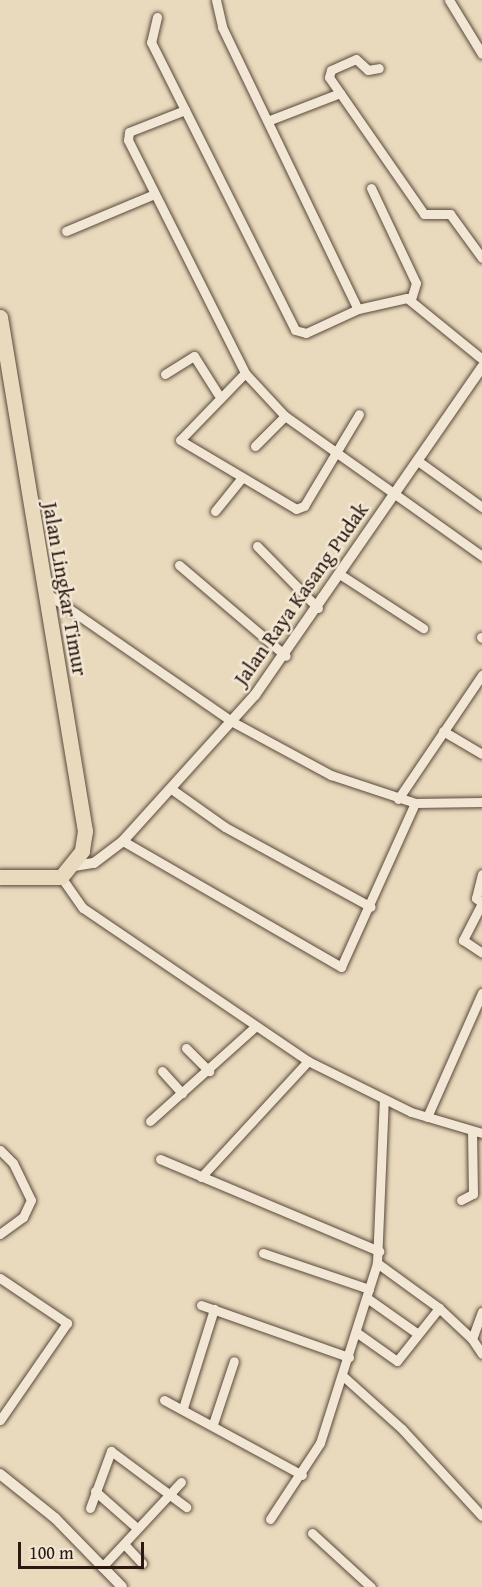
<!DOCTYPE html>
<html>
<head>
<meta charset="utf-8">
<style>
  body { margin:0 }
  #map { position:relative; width:482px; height:1587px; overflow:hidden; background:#eadabd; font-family:"Gentium Book Plus",serif }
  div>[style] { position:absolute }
  .roads { filter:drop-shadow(0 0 2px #5a483c) drop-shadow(0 0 2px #5a483c) }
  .minor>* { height:9px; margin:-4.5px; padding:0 4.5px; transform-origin:4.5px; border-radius:4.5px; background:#f1e7d4 }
  .tertiary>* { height:10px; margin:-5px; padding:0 5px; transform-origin:5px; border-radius:5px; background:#f1e7d4 }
  .trunk>* { height:15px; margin:-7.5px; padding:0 7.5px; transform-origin:7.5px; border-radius:7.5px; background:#eadabd }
  span { translate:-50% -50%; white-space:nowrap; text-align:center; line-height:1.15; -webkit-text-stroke:5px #f1e7d4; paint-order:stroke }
  .street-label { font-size:21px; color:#2a1811 }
  .scale { position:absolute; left:18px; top:1542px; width:126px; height:27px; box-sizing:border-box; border:3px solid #2a1811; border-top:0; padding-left:8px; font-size:18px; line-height:21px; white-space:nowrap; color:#2a1811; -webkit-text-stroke:4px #f1e7d4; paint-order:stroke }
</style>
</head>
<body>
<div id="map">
  <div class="roads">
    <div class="minor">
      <div style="left:216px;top:0;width:28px;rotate:77deg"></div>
      <div style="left:222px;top:27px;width:313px;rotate:64.3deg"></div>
      <div style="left:449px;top:0;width:63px;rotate:58.6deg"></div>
      <div style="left:157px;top:17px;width:26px;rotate:103deg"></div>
      <div style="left:151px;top:42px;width:322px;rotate:63.4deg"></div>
      <div style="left:295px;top:330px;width:11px;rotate:15deg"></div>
      <div style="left:306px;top:333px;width:57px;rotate:-24.8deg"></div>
      <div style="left:358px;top:309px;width:50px;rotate:-12.7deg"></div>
      <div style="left:407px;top:298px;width:97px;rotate:39.1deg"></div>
      <div style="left:340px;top:93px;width:19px;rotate:-125deg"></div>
      <div style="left:329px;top:77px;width:7px;rotate:-74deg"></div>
      <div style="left:331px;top:70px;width:27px;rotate:-24deg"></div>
      <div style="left:356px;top:59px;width:16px;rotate:43deg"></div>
      <div style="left:368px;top:70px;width:11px;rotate:-10deg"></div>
      <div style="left:185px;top:110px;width:60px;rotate:158.6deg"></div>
      <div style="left:129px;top:132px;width:8px;rotate:97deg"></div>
      <div style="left:128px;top:140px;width:261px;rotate:63.3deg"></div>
      <div style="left:245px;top:373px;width:59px;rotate:47.1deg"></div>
      <div style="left:285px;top:416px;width:242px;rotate:35.4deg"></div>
      <div style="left:270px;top:120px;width:75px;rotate:-21.1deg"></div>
      <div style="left:340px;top:93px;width:147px;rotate:55.2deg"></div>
      <div style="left:424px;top:214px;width:26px"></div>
      <div style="left:450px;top:214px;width:54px;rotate:54deg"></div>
      <div style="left:371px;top:188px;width:105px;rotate:64.7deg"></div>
      <div style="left:416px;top:283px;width:17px;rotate:107deg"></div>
      <div style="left:66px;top:231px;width:93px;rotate:-22.7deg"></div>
      <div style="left:245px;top:373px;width:93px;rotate:134.1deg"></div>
      <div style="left:180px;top:440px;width:135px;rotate:30.7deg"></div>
      <div style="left:296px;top:509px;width:9px;rotate:-21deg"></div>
      <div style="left:304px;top:506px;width:107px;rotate:-59.1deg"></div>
      <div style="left:165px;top:374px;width:34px;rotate:-32deg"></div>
      <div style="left:194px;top:356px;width:45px;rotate:57.7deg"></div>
      <div style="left:255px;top:446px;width:42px;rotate:-45deg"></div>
      <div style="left:418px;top:461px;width:79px;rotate:35.7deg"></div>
      <div style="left:215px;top:511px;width:40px;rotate:-51deg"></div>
      <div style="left:257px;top:546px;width:87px;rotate:45.5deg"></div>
      <div style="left:179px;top:565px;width:140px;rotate:40.4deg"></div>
      <div style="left:341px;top:575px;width:98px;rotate:32.9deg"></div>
      <div style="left:45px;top:592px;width:226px;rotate:34.7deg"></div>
      <div style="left:231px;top:721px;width:114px;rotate:28.4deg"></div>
      <div style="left:331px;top:775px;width:89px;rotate:18.4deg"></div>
      <div style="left:415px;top:803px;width:67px;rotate:-0.9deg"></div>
      <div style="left:481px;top:637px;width:1px;rotate:45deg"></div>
      <div style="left:443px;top:731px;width:45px;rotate:30.5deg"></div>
      <div style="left:170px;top:788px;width:67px;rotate:35.3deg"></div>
      <div style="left:225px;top:827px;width:166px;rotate:28.7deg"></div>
      <div style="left:398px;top:799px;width:150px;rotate:-55.9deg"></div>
      <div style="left:123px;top:841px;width:252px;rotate:30deg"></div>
      <div style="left:341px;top:967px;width:180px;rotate:-65.7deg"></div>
      <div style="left:482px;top:874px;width:25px;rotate:104deg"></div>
      <div style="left:476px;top:898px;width:8px;rotate:40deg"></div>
      <div style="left:61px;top:877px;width:38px;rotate:55deg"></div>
      <div style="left:83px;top:908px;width:272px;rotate:34.2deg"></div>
      <div style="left:308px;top:1061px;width:115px;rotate:26.3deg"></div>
      <div style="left:411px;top:1112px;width:74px;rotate:16.5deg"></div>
      <div style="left:482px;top:903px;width:42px;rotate:117.2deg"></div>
      <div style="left:463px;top:940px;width:23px;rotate:34deg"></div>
      <div style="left:186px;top:1048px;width:33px;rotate:45deg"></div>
      <div style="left:162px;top:1071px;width:30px;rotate:48deg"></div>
      <div style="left:427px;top:1117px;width:136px;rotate:-66.1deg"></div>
      <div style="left:150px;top:1121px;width:142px;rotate:-41.9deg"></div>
      <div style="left:0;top:1150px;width:18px;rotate:45deg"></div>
      <div style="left:13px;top:1163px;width:41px;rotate:64.1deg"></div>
      <div style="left:31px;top:1200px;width:19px;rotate:115deg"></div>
      <div style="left:23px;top:1217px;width:29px;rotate:144deg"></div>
      <div style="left:160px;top:1159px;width:238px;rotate:22.8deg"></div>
      <div style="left:201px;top:1177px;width:158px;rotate:-47.3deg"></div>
      <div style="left:461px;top:1200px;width:13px;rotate:-27deg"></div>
      <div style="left:473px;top:1194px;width:63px;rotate:-90.9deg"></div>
      <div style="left:263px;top:1253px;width:112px;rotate:18.8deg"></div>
      <div style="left:0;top:1278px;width:81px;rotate:33.9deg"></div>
      <div style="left:67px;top:1323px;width:118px;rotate:124.6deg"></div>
      <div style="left:367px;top:1298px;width:62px;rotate:35.2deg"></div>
      <div style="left:201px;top:1305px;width:157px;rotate:19.4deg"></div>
      <div style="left:439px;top:1308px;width:45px;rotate:43.2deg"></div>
      <div style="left:472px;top:1339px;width:29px;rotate:-70deg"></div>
      <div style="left:356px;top:1332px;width:50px;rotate:35.3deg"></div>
      <div style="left:397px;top:1361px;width:68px;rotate:-51.6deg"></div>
      <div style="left:439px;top:1308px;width:77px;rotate:-144deg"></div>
      <div style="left:472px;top:1339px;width:18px;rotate:56deg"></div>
      <div style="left:343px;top:1376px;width:79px;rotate:41.9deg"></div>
      <div style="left:402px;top:1429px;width:118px;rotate:47.4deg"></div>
      <div style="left:164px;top:1400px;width:157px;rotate:28.5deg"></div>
      <div style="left:183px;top:1408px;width:104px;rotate:-72.6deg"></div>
      <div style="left:213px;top:1424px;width:66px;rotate:-71.6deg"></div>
      <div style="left:95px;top:1491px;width:56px;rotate:41.4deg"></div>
      <div style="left:90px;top:1508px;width:61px;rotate:-69.8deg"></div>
      <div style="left:111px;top:1451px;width:94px;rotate:36.7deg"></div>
      <div style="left:270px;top:1519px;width:91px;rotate:-56.7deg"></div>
      <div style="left:320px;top:1443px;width:189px;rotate:-72.4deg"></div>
      <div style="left:377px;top:1263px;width:164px;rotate:-87.6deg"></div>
      <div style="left:312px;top:1533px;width:80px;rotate:42.5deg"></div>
      <div style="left:125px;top:1545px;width:25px;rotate:47deg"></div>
      <div style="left:102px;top:1567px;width:116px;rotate:-47.1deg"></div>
    </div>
    <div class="tertiary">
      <div style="left:74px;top:866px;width:20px;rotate:-9deg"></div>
      <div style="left:94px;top:863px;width:36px;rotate:-37deg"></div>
      <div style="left:123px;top:841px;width:197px;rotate:-47.9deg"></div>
      <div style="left:255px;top:695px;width:399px;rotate:-55.3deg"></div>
      <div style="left:0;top:1474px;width:70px;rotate:38.7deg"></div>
      <div style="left:55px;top:1518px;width:96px;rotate:45.8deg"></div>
    </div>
    <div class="trunk">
      <div style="left:0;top:317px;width:521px;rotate:80.61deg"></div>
      <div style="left:85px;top:831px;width:20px;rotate:99deg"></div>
      <div style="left:82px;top:851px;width:33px;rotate:129deg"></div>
      <div style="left:61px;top:877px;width:61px;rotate:180deg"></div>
    </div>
  </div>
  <div class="street-label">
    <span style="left:65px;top:589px;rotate:80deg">Jalan Lingkar Timur</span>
    <span style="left:301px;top:594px;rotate:-55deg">Jalan Raya Kasang Pudak</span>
  </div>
  <div class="scale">100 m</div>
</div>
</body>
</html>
